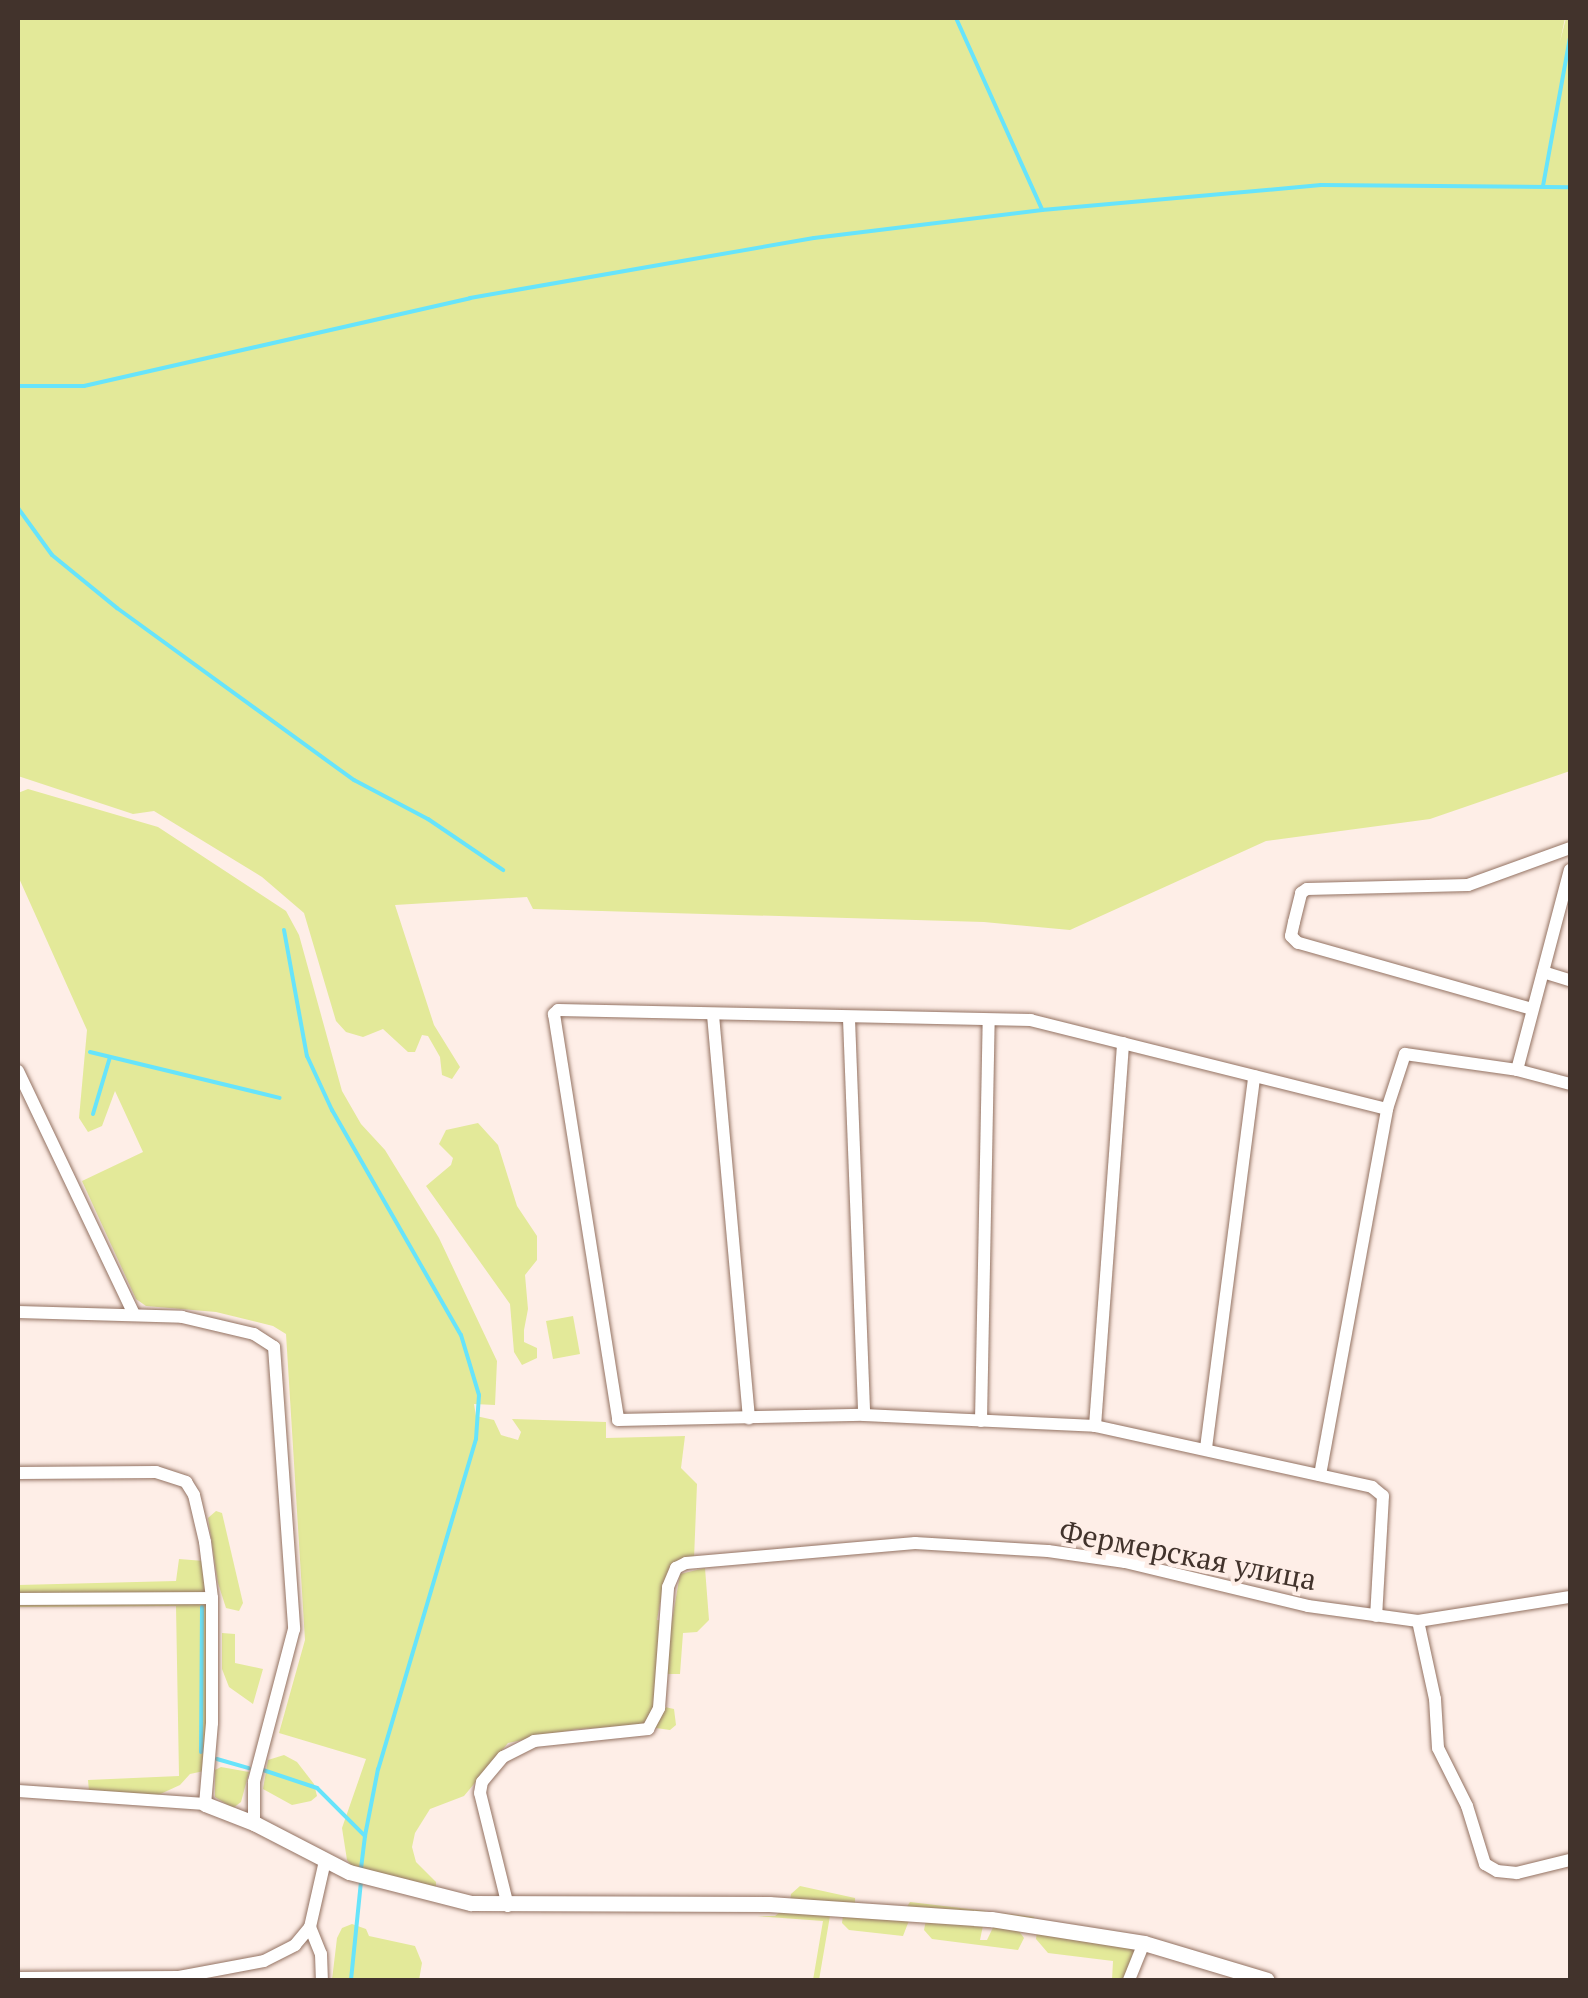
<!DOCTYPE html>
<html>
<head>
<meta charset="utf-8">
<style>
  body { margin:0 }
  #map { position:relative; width:1588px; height:1998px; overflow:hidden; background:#feeee7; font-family:"PT Serif",serif }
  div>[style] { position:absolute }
  .green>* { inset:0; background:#e3e999 }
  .stream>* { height:4px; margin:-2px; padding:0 2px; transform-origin:2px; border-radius:2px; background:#67e4fb }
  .roads { filter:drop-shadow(0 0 2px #937262) drop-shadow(0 0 2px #937262) }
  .minor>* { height:12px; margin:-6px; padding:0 6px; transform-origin:6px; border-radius:6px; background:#fff }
  .tertiary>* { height:15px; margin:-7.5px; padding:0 7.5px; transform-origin:7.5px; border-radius:7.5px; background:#fff }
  span { translate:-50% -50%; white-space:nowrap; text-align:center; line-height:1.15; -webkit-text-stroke:8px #feeee7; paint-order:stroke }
  .street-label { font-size:30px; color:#42332c }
  .frame { position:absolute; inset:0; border:20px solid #42332c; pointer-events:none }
</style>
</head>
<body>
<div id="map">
  <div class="green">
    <div style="clip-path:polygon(18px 18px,1565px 18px,1560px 42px,1566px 18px,1570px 18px,1570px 771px,1430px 819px,1266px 841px,1070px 930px,984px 922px,533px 909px,527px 897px,395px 905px,434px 1025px,460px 1067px,452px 1079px,442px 1075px,440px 1057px,428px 1036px,422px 1035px,415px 1052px,408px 1052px,383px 1029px,363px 1037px,346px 1032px,336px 1021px,304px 913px,262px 877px,154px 811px,133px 814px,18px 776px)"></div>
    <div style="clip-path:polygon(28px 789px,158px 827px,286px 911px,299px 935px,342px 1091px,361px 1124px,385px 1150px,439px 1238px,497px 1361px,495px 1405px,474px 1404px,476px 1416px,494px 1420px,501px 1435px,518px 1440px,521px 1432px,512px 1419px,606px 1422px,606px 1438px,685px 1436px,681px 1468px,697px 1484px,694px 1559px,663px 1587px,657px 1620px,672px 1621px,680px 1574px,705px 1568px,709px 1620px,697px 1632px,683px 1633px,680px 1674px,658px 1674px,656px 1705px,674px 1709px,676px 1725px,670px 1730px,642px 1726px,577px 1729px,508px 1743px,464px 1796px,430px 1809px,415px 1833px,412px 1847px,416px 1862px,436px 1882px,436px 1887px,353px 1867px,347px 1860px,342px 1828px,366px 1759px,279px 1733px,305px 1640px,286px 1334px,273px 1326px,216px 1312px,146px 1306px,136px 1299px,82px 1181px,143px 1152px,115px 1091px,102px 1126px,88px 1132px,79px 1118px,87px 1030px,18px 876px,18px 793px)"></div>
    <div style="clip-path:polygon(478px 1123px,498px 1145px,517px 1206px,537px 1236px,537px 1260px,525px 1275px,528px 1309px,524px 1330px,524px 1342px,537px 1348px,537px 1358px,522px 1365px,514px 1352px,510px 1304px,426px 1186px,451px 1165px,453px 1158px,439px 1144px,446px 1130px)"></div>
    <div style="clip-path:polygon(573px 1316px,580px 1354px,553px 1359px,546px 1321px)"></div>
    <div style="clip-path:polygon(216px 1511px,222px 1513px,243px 1603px,239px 1611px,226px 1608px,218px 1583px,208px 1518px)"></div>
    <div style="clip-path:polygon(179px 1559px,204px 1561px,209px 1683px,204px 1771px,190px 1774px,180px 1785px,156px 1796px,89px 1791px,88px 1780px,179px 1776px,176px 1606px,18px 1607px,18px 1585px,176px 1581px)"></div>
    <div style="clip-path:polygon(222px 1633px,235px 1634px,235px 1663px,263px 1669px,253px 1704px,229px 1687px,222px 1669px)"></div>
    <div style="clip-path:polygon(284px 1755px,297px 1762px,314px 1784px,317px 1796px,311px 1801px,292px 1805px,263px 1789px,268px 1760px)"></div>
    <div style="clip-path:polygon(221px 1767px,249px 1772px,241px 1802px,233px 1808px,215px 1797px,215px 1770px)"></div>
    <div style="clip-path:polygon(800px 1886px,855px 1898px,855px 1912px,898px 1920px,910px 1902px,986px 1911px,980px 1940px,987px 1940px,1000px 1913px,1035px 1917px,1016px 1927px,1024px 1938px,1018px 1950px,932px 1939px,924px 1930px,926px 1920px,910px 1918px,903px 1936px,849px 1930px,842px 1923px,844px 1908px,831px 1910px,819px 1980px,813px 1980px,823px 1921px,757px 1916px,775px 1916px,790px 1904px,791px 1894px)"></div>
    <div style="clip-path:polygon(352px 1924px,366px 1929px,369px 1936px,415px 1946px,422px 1963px,419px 1980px,332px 1980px,337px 1938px,342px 1928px)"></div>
    <div style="clip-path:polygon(1037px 1930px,1134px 1946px,1137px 1951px,1127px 1980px,1112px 1980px,1113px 1961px,1048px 1953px,1036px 1939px)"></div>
  </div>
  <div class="stream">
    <div style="left:956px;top:18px;width:209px;rotate:65.8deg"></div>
    <div style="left:1543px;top:186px;width:150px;rotate:-79.7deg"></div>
    <div style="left:18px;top:386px;width:66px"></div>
    <div style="left:84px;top:386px;width:396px;rotate:-12.8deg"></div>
    <div style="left:470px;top:298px;width:349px;rotate:-9.9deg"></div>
    <div style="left:814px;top:238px;width:230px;rotate:-7deg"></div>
    <div style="left:1042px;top:210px;width:280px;rotate:-5.1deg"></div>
    <div style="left:1321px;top:185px;width:249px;rotate:0.5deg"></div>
    <div style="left:18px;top:508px;width:58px;rotate:54.1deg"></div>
    <div style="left:52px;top:555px;width:84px;rotate:39.2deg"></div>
    <div style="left:117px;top:608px;width:293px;rotate:36deg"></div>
    <div style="left:354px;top:780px;width:84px;rotate:27.8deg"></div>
    <div style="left:428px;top:819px;width:91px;rotate:34.2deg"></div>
    <div style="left:284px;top:930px;width:128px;rotate:79.7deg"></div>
    <div style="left:307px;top:1056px;width:60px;rotate:65.2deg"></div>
    <div style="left:332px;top:1110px;width:259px;rotate:60.2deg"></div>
    <div style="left:461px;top:1335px;width:63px;rotate:73.3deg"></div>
    <div style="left:479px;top:1395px;width:44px;rotate:93.9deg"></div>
    <div style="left:476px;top:1439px;width:344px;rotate:106.5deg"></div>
    <div style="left:378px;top:1769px;width:68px;rotate:101deg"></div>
    <div style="left:90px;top:1052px;width:195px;rotate:13.6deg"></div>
    <div style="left:93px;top:1114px;width:59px;rotate:-73.4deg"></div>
    <div style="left:201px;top:1752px;width:145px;rotate:-89.6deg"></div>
    <div style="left:217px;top:1759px;width:33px;rotate:16deg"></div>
    <div style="left:263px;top:1770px;width:57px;rotate:18.4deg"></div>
    <div style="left:317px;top:1788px;width:68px;rotate:45deg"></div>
    <div style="left:365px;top:1836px;width:34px;rotate:97deg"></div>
    <div style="left:351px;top:1980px;width:100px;rotate:-84.2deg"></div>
  </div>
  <div class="roads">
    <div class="minor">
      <div style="left:1543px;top:972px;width:28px;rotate:17deg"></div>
      <div style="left:1532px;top:1009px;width:243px;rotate:-164.2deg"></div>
      <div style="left:1298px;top:943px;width:10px;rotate:-135deg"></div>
      <div style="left:1291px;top:936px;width:14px;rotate:-78deg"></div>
      <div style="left:1294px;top:922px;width:30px;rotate:-76deg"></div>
      <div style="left:1301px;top:893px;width:7px;rotate:-34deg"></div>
      <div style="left:1307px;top:889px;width:161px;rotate:-1.4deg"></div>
      <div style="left:1468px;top:885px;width:109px;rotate:-19.9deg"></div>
      <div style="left:713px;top:1015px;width:405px;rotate:84.9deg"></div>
      <div style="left:849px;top:1019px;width:396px;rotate:87.8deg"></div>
      <div style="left:1517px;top:1070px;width:207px;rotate:-75.2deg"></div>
      <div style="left:18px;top:1071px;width:269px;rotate:64.5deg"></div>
      <div style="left:1387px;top:1109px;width:58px;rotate:-71.9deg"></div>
      <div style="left:1405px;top:1054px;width:113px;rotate:8.1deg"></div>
      <div style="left:1517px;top:1070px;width:55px;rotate:14.8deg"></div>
      <div style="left:18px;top:1312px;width:164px;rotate:1.7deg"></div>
      <div style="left:182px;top:1317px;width:74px;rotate:13.3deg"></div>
      <div style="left:254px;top:1334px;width:24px;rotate:33deg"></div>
      <div style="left:274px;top:1347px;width:283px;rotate:85.9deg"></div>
      <div style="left:294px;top:1629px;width:158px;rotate:104.7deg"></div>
      <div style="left:254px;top:1782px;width:41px;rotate:90deg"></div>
      <div style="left:981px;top:1421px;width:401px;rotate:-88.9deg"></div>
      <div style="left:1095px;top:1426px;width:384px;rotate:-85.8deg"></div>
      <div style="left:1206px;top:1448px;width:375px;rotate:-82.6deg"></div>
      <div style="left:18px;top:1473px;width:138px;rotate:-0.4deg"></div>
      <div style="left:156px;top:1472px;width:32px;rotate:18deg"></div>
      <div style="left:186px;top:1482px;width:15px;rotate:58deg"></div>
      <div style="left:194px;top:1495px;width:48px;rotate:76.8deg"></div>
      <div style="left:205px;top:1542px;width:56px;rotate:82.9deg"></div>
      <div style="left:212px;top:1598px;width:125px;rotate:90deg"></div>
      <div style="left:212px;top:1723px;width:81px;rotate:94.9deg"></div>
      <div style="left:205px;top:1804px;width:187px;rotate:-176deg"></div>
      <div style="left:1320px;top:1475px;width:372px;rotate:-79.6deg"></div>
      <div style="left:1387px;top:1109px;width:367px;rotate:-166deg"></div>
      <div style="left:1031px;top:1020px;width:473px;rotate:-178.8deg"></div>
      <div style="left:558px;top:1010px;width:6px;rotate:135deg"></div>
      <div style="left:554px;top:1014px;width:411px;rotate:81deg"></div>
      <div style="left:618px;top:1420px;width:246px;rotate:-1.2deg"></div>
      <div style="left:864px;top:1415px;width:231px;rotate:2.7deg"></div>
      <div style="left:1095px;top:1426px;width:284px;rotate:12.4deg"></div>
      <div style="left:1372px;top:1487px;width:14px;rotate:39deg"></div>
      <div style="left:1383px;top:1496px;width:120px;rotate:93.3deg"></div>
      <div style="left:18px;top:1599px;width:194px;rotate:-0.3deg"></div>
      <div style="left:1418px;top:1621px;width:80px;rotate:77.7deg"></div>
      <div style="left:1435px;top:1699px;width:49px;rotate:86.5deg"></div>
      <div style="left:1438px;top:1748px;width:65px;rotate:63.4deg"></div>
      <div style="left:1467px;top:1806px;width:61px;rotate:72.8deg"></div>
      <div style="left:1485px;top:1864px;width:14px;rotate:30deg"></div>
      <div style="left:1497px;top:1871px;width:20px;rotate:6deg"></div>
      <div style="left:1517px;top:1873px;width:55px;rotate:-13.8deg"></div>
      <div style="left:508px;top:1906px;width:116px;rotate:-103.9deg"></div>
      <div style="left:480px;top:1793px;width:11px;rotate:-80deg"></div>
      <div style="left:482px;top:1782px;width:33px;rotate:-50deg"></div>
      <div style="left:503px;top:1757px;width:35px;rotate:-27deg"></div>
      <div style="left:534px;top:1741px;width:115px;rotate:-6deg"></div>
      <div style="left:648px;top:1729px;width:24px;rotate:-62deg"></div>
      <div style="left:659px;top:1708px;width:121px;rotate:-85.7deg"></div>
      <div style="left:668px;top:1587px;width:21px;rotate:-67deg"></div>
      <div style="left:676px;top:1568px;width:11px;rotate:-27deg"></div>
      <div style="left:686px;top:1563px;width:230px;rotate:-5deg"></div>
      <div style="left:915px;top:1543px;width:133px;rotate:3.4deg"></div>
      <div style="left:1048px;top:1551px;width:78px;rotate:8.1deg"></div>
      <div style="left:1125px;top:1562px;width:188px;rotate:13.5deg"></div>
      <div style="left:1308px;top:1606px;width:111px;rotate:7.8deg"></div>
      <div style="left:1418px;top:1621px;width:154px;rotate:-9deg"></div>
      <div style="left:310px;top:1927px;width:29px;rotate:68deg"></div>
      <div style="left:321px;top:1954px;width:26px;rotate:88deg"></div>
      <div style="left:18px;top:1978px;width:161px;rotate:-0.4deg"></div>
      <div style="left:179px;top:1977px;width:86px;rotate:-10.7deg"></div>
      <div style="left:264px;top:1961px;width:35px;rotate:-27deg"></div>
      <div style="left:295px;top:1945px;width:23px;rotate:-50deg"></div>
      <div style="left:310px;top:1927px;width:68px;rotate:-77.2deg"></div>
      <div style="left:1129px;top:1980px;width:40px;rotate:-68deg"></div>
    </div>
    <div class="tertiary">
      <div style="left:205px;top:1804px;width:53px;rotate:21.2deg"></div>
      <div style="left:254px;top:1823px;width:107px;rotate:27.3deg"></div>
      <div style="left:349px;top:1872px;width:126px;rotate:14.3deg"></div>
      <div style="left:471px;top:1903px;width:298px;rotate:0.2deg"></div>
      <div style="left:769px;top:1904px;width:223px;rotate:3.9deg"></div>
      <div style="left:991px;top:1919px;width:155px;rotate:8.9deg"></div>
      <div style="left:1144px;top:1943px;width:128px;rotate:16.7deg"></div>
    </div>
  </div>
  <div class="street-label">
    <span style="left:1188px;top:1555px;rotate:11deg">Фермерская улица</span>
  </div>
  <div class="frame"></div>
</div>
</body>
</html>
